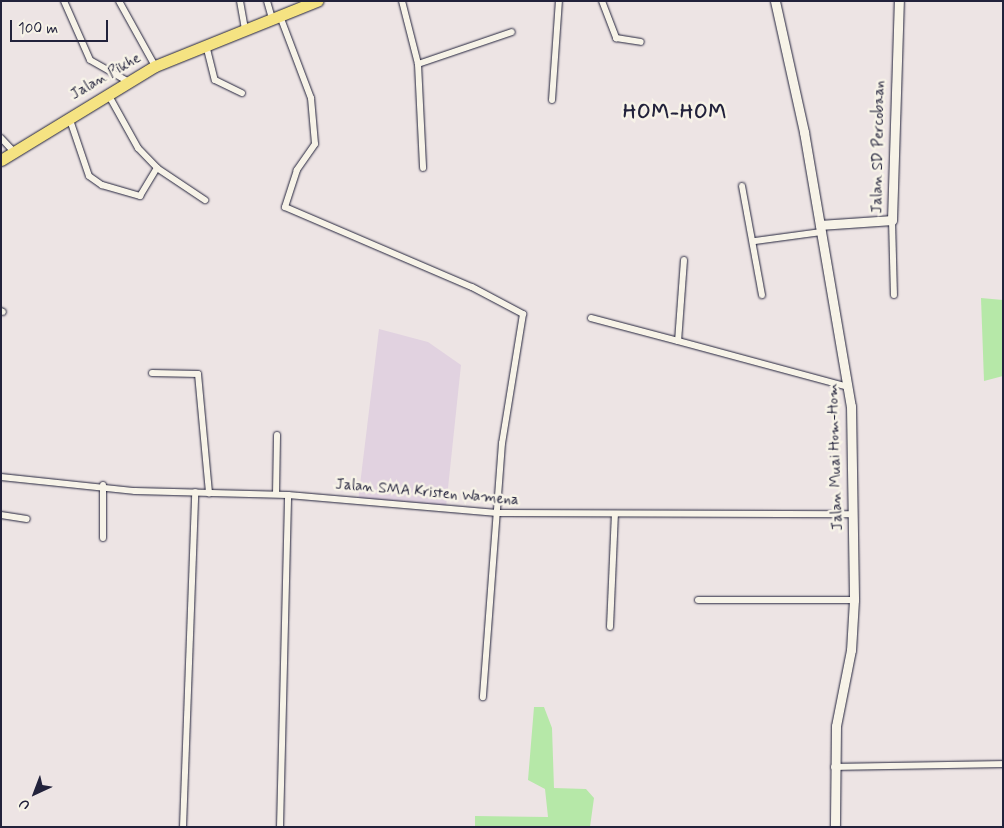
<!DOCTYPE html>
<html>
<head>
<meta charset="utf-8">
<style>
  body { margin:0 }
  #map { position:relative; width:1004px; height:828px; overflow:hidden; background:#ede4e4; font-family:Mynerve,sans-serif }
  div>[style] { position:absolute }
  .built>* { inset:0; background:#e1d2e0 }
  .green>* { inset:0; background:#b6e8a8 }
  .roads { filter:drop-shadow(0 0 1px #22223b) drop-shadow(0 0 1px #22223b) }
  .street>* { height:6px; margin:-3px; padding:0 3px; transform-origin:3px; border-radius:3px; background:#f7f3e8 }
  .secondary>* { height:9px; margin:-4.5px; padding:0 4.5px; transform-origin:4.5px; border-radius:4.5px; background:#f7f3e8 }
  .highway>* { height:11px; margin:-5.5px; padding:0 5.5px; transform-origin:5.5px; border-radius:5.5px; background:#f5e382 }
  span { translate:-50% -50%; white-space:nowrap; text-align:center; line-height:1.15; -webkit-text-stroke:5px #f7f3e8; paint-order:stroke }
  .street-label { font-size:15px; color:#22223b }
  .district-label { font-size:20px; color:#22223b; font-weight:700; letter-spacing:1px }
  .frame { position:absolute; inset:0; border:2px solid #22223b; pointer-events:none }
  .north { position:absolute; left:10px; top:768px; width:50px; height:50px; -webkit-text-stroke:4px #f7f3e8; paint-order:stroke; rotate:223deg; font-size:14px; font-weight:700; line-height:20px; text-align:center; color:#22223b }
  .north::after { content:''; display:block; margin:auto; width:18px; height:22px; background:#22223b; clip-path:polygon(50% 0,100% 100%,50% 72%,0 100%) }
  .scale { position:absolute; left:10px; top:20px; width:98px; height:22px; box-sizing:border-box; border:2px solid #22223b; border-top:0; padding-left:6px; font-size:15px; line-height:18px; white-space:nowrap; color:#22223b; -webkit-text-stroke:4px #f7f3e8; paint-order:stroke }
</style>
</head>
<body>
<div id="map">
  <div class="built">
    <div style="clip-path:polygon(379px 329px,428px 342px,461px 365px,446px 507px,358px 501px)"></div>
  </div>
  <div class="green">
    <div style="clip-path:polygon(981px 298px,1003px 300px,1003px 376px,984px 381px)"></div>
    <div style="clip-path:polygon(534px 707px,544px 707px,552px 728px,554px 788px,586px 789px,594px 798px,590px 827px,475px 827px,475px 816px,548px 817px,545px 789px,528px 780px)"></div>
  </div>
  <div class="roads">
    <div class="street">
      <div style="left:64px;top:1px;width:64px;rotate:66.2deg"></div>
      <div style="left:90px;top:60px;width:45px;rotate:29.4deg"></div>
      <div style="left:119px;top:1px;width:74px;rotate:61deg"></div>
      <div style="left:240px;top:1px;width:28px;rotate:80deg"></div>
      <div style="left:267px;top:1px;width:18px;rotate:74deg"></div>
      <div style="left:402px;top:1px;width:65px;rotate:75.7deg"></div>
      <div style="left:418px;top:64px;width:104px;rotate:87.2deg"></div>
      <div style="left:602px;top:1px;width:40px;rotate:69deg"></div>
      <div style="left:616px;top:38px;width:25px;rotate:9deg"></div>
      <div style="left:280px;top:16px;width:88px;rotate:69.3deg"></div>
      <div style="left:311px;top:98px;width:46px;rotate:85deg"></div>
      <div style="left:315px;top:144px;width:32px;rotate:125deg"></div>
      <div style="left:297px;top:170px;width:39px;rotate:108deg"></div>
      <div style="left:285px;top:207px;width:203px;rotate:23.2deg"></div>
      <div style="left:472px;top:287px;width:58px;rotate:27.9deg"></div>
      <div style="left:523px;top:314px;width:131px;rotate:99.2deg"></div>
      <div style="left:502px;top:443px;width:255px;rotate:94.3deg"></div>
      <div style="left:206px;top:45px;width:36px;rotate:76deg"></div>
      <div style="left:215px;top:80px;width:30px;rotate:26deg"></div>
      <div style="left:418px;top:64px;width:99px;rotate:-18.8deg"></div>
      <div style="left:108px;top:94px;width:62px;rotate:60.9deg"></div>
      <div style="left:138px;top:148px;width:28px;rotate:46deg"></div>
      <div style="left:157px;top:168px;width:58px;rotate:33.7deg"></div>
      <div style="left:552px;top:100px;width:99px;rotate:-86deg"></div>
      <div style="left:69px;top:117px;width:62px;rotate:71.3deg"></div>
      <div style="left:89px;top:176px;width:16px;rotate:35deg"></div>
      <div style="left:102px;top:185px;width:40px;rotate:16deg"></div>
      <div style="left:140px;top:196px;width:33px;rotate:-59deg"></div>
      <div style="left:1px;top:138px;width:18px;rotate:47deg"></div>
      <div style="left:742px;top:186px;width:111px;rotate:79.6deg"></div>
      <div style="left:892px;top:220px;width:75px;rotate:88.5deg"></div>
      <div style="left:755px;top:241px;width:67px;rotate:-7.8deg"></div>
      <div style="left:684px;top:260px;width:81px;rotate:94.2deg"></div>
      <div style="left:678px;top:341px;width:176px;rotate:15.1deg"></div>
      <div style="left:1px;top:311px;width:2px;rotate:27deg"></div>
      <div style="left:591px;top:318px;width:90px;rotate:14.8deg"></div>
      <div style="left:152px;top:373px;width:46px;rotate:1.2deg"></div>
      <div style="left:198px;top:374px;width:120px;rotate:84.7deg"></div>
      <div style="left:1px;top:477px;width:135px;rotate:6deg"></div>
      <div style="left:135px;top:491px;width:153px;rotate:1.5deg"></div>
      <div style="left:288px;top:495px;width:210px;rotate:4.9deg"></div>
      <div style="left:497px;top:513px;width:355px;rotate:0.2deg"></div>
      <div style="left:276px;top:494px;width:59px;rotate:-89deg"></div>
      <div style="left:1px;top:515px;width:26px;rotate:9deg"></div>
      <div style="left:103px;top:538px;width:53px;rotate:-90deg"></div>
      <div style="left:698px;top:600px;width:156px"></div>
      <div style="left:610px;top:627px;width:113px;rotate:-87.5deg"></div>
      <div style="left:834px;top:767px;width:169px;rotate:-1deg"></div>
      <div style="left:183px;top:827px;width:335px;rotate:-87.9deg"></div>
      <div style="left:280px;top:827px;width:332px;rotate:-88.6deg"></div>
    </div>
    <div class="secondary">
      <div style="left:775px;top:1px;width:134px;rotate:77.5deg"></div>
      <div style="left:804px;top:132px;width:278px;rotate:80.3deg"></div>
      <div style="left:851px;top:406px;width:194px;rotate:89.1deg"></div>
      <div style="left:854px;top:600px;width:50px;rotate:93.4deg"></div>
      <div style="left:851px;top:650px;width:77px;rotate:101.2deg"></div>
      <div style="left:836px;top:726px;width:101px;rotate:90.6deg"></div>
      <div style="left:820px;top:225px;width:72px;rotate:-4deg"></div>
      <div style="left:892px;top:220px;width:219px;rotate:-88.2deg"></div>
    </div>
    <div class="highway">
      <div style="left:1px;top:160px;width:180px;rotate:-31.4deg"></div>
      <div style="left:155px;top:66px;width:175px;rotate:-21.9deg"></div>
    </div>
  </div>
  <div class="street-label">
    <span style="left:106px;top:77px;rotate:-30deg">Jalan Pikhe</span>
    <span style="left:879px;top:147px;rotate:-89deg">Jalan SD Percobaan</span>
    <span style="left:836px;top:457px;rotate:-92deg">Jalan Muai Hom-Hom</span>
    <span style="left:427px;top:493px;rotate:5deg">Jalan SMA Kristen Wamena</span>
  </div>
  <div class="district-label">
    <span style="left:675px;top:112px">HOM-HOM</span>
  </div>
  <div class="frame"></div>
  <div class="north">U</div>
  <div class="scale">100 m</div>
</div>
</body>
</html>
